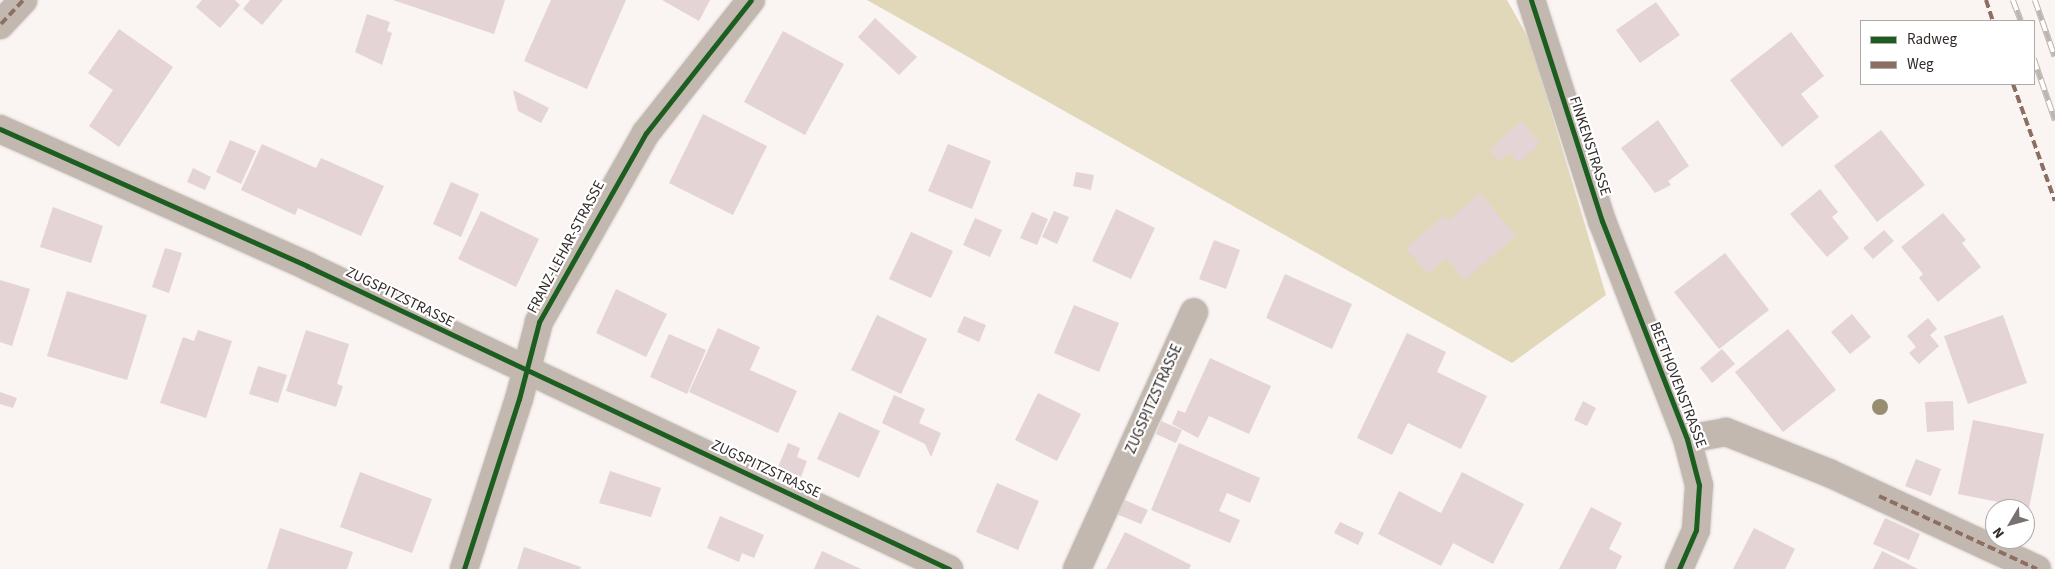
<!DOCTYPE html>
<html>
<head>
<meta charset="utf-8">
<style>
  body { margin:0 }
  #map { position:relative; width:2055px; height:569px; overflow:hidden; background:#faf4f2; font-family:"Source Sans 3",sans-serif }
  div>[style] { position:absolute }
  .green>* { inset:0; background:#e1d8ba }
  .building>* { inset:0; background:#e4d4d6 }
  .roads { filter:drop-shadow(0 0 1px #d5d1cf) drop-shadow(0 0 1px #d5d1cf) }
  .minor>* { height:28px; margin:-14px; padding:0 14px; transform-origin:14px; border-radius:14px; background:#c3b8af }
  .rail>* { height:5.5px; margin-top:-2.75px; transform-origin:0; background:repeating-linear-gradient(90deg,#fff 0 11px,#bdb5b0 0 22px); box-sizing:border-box; border-block:1px solid #bdb5b0 }
  .quiet>* { height:4px; margin-top:-2px; transform-origin:0; background:repeating-linear-gradient(90deg,#8d6e63 0 8px,transparent 0 12px) }
  .cycleway>* { height:5px; margin:-2.5px; padding:0 2.5px; transform-origin:2.5px; border-radius:2.5px; background:#1b5e20 }
  .trees>* { width:16px; height:16px; margin:-8px; border-radius:50%; background:#968e6f }
  span { translate:-50% -50%; white-space:nowrap; text-align:center; line-height:1.15; -webkit-text-stroke:4.5px #fff; paint-order:stroke }
  .street-label { font-size:15px; color:#322b29 }
  .legend { position:absolute; left:1860px; top:20px; width:175px; height:65px; box-sizing:border-box; background:#fff; border:1px solid #adaaa9; margin:0; padding:6px 9px; list-style:none; font-size:15px; color:#322b29 }
  .legend li { display:flex; align-items:center; gap:10px; height:25px }
  .legend b { width:25px; border:1px solid #adaaa9 }
  .north { position:absolute; left:1985px; top:499px; width:50px; height:50px; box-sizing:border-box; background:#fff; border:1px solid #adaaa9; border-radius:50%; rotate:233deg; font-size:14px; font-weight:700; line-height:20px; text-align:center; color:#322b29 }
  .north::after { content:''; display:block; margin:auto; width:18px; height:22px; background:#78716f; clip-path:polygon(50% 0,100% 100%,50% 72%,0 100%) }
</style>
</head>
<body>
<div id="map">
  <div class="green">
    <div style="clip-path:polygon(867px 0,1507px 0,1530px 41px,1606px 295px,1512px 363px)"></div>
  </div>
  <div class="building">
    <div style="clip-path:polygon(202px 0,235px 0,240px 5px,220px 28px,196px 7px)"></div>
    <div style="clip-path:polygon(250px 0,283px 0,262px 25px,243px 9px)"></div>
    <div style="clip-path:polygon(393px 0,505px 0,494px 34px)"></div>
    <div style="clip-path:polygon(551px 0,626px 0,587px 89px,524px 61px)"></div>
    <div style="clip-path:polygon(662px 0,710px 0,699px 21px)"></div>
    <div style="clip-path:polygon(1656px 2px,1680px 35px,1640px 63px,1616px 30px)"></div>
    <div style="clip-path:polygon(367px 14px,390px 22px,387px 31px,392px 33px,382px 65px,355px 52px)"></div>
    <div style="clip-path:polygon(875px 18px,917px 57px,899px 75px,858px 37px)"></div>
    <div style="clip-path:polygon(119px 29px,173px 67px,119px 147px,89px 126px,113px 90px,88px 73px)"></div>
    <div style="clip-path:polygon(783px 31px,844px 64px,805px 135px,744px 102px)"></div>
    <div style="clip-path:polygon(1791px 32px,1824px 76px,1801px 94px,1819px 117px,1782px 147px,1730px 80px)"></div>
    <div style="clip-path:polygon(513px 90px,549px 108px,541px 123px,518px 111px)"></div>
    <div style="clip-path:polygon(703px 114px,767px 146px,733px 215px,669px 183px)"></div>
    <div style="clip-path:polygon(1658px 120px,1689px 166px,1668px 181px,1671px 185px,1655px 193px,1621px 148px)"></div>
    <div style="clip-path:polygon(1521px 121px,1540px 143px,1519px 163px,1509px 152px,1499px 161px,1490px 150px)"></div>
    <div style="clip-path:polygon(1881px 130px,1925px 185px,1877px 222px,1834px 166px)"></div>
    <div style="clip-path:polygon(230px 140px,256px 151px,241px 184px,216px 172px)"></div>
    <div style="clip-path:polygon(262px 144px,316px 168px,321px 158px,384px 186px,361px 236px,298px 208px,295px 215px,241px 190px)"></div>
    <div style="clip-path:polygon(948px 144px,991px 161px,972px 209px,928px 191px)"></div>
    <div style="clip-path:polygon(193px 168px,211px 177px,205px 190px,187px 182px)"></div>
    <div style="clip-path:polygon(1076px 172px,1094px 175px,1091px 190px,1073px 186px)"></div>
    <div style="clip-path:polygon(451px 182px,479px 194px,461px 237px,433px 224px)"></div>
    <div style="clip-path:polygon(1820px 189px,1838px 212px,1832px 217px,1849px 238px,1827px 257px,1790px 214px)"></div>
    <div style="clip-path:polygon(1480px 193px,1516px 236px,1464px 280px,1446px 258px,1428px 274px,1406px 248px,1444px 216px,1448px 221px)"></div>
    <div style="clip-path:polygon(53px 207px,103px 226px,91px 263px,40px 247px)"></div>
    <div style="clip-path:polygon(1116px 209px,1155px 228px,1131px 279px,1092px 261px)"></div>
    <div style="clip-path:polygon(481px 211px,539px 239px,516px 287px,458px 259px)"></div>
    <div style="clip-path:polygon(1054px 211px,1069px 217px,1057px 244px,1042px 237px)"></div>
    <div style="clip-path:polygon(1032px 212px,1048px 219px,1037px 245px,1020px 238px)"></div>
    <div style="clip-path:polygon(1943px 213px,1966px 240px,1962px 243px,1981px 267px,1938px 302px,1919px 278px,1923px 274px,1901px 247px)"></div>
    <div style="clip-path:polygon(975px 218px,1002px 230px,990px 257px,963px 245px)"></div>
    <div style="clip-path:polygon(1884px 230px,1894px 241px,1873px 259px,1863px 248px)"></div>
    <div style="clip-path:polygon(911px 232px,953px 251px,931px 298px,889px 279px)"></div>
    <div style="clip-path:polygon(1214px 240px,1240px 250px,1226px 289px,1199px 279px)"></div>
    <div style="clip-path:polygon(165px 248px,182px 253px,169px 293px,152px 287px)"></div>
    <div style="clip-path:polygon(1725px 253px,1769px 310px,1719px 349px,1674px 292px)"></div>
    <div style="clip-path:polygon(1285px 274px,1352px 304px,1332px 349px,1266px 318px)"></div>
    <div style="clip-path:polygon(0 280px,30px 289px,12px 346px,0 342px)"></div>
    <div style="clip-path:polygon(616px 289px,667px 314px,646px 357px,596px 333px)"></div>
    <div style="clip-path:polygon(67px 291px,147px 315px,127px 380px,47px 356px)"></div>
    <div style="clip-path:polygon(1074px 305px,1119px 323px,1099px 372px,1054px 353px)"></div>
    <div style="clip-path:polygon(1852px 314px,1871px 337px,1850px 354px,1831px 332px)"></div>
    <div style="clip-path:polygon(877px 315px,927px 339px,901px 394px,851px 370px)"></div>
    <div style="clip-path:polygon(2003px 315px,2027px 383px,1968px 404px,1944px 336px)"></div>
    <div style="clip-path:polygon(964px 316px,986px 325px,979px 342px,957px 332px)"></div>
    <div style="clip-path:polygon(1928px 318px,1937px 329px,1930px 335px,1939px 346px,1919px 364px,1909px 353px,1916px 347px,1907px 336px)"></div>
    <div style="clip-path:polygon(718px 328px,760px 347px,750px 370px,797px 391px,778px 433px,689px 392px)"></div>
    <div style="clip-path:polygon(1788px 329px,1836px 390px,1783px 432px,1735px 372px)"></div>
    <div style="clip-path:polygon(198px 330px,232px 341px,206px 418px,160px 403px,183px 337px,194px 341px)"></div>
    <div style="clip-path:polygon(306px 330px,349px 344px,337px 384px,343px 386px,336px 407px,286px 391px)"></div>
    <div style="clip-path:polygon(1407px 333px,1446px 352px,1437px 372px,1487px 396px,1461px 449px,1408px 423px,1392px 455px,1357px 438px)"></div>
    <div style="clip-path:polygon(669px 334px,706px 350px,687px 394px,650px 377px)"></div>
    <div style="clip-path:polygon(1722px 349px,1735px 364px,1712px 383px,1700px 368px)"></div>
    <div style="clip-path:polygon(1210px 358px,1271px 386px,1249px 434px,1209px 416px,1198px 438px,1172px 424px,1178px 410px,1185px 413px)"></div>
    <div style="clip-path:polygon(258px 366px,287px 375px,278px 403px,249px 394px)"></div>
    <div style="clip-path:polygon(0 392px,17px 398px,13px 408px,0 404px)"></div>
    <div style="clip-path:polygon(1038px 393px,1081px 414px,1057px 461px,1015px 440px)"></div>
    <div style="clip-path:polygon(894px 395px,925px 409px,919px 423px,941px 433px,931px 457px,925px 444px,882px 423px)"></div>
    <div style="clip-path:polygon(1583px 401px,1596px 408px,1587px 426px,1574px 420px)"></div>
    <div style="clip-path:polygon(1953px 401px,1954px 430px,1927px 432px,1925px 402px)"></div>
    <div style="clip-path:polygon(839px 412px,880px 431px,859px 478px,817px 459px)"></div>
    <div style="clip-path:polygon(1973px 420px,2044px 434px,2029px 508px,1958px 494px)"></div>
    <div style="clip-path:polygon(1161px 421px,1182px 430px,1176px 443px,1156px 434px)"></div>
    <div style="clip-path:polygon(788px 443px,800px 448px,797px 457px,807px 461px,801px 477px,778px 467px)"></div>
    <div style="clip-path:polygon(1179px 443px,1260px 478px,1250px 503px,1227px 493px,1219px 511px,1240px 520px,1230px 543px,1151px 510px)"></div>
    <div style="clip-path:polygon(1916px 459px,1941px 469px,1931px 496px,1905px 486px)"></div>
    <div style="clip-path:polygon(610px 471px,661px 488px,651px 517px,599px 503px)"></div>
    <div style="clip-path:polygon(360px 472px,432px 499px,412px 553px,340px 527px)"></div>
    <div style="clip-path:polygon(1462px 472px,1524px 504px,1493px 564px,1453px 543px,1441px 566px,1378px 534px,1399px 491px,1441px 513px)"></div>
    <div style="clip-path:polygon(997px 483px,1039px 501px,1018px 550px,976px 532px)"></div>
    <div style="clip-path:polygon(1120px 498px,1148px 510px,1141px 524px,1114px 513px)"></div>
    <div style="clip-path:polygon(1591px 507px,1622px 523px,1609px 549px,1622px 556px,1616px 569px,1559px 569px)"></div>
    <div style="clip-path:polygon(720px 516px,764px 535px,754px 558px,742px 553px,739px 562px,707px 548px)"></div>
    <div style="clip-path:polygon(1885px 518px,1920px 534px,1909px 560px,1873px 544px)"></div>
    <div style="clip-path:polygon(1340px 522px,1364px 533px,1358px 545px,1334px 533px)"></div>
    <div style="clip-path:polygon(280px 528px,353px 552px,347px 569px,267px 569px)"></div>
    <div style="clip-path:polygon(1754px 528px,1795px 549px,1785px 569px,1733px 569px)"></div>
    <div style="clip-path:polygon(1125px 532px,1191px 565px,1189px 569px,1106px 569px)"></div>
    <div style="clip-path:polygon(524px 547px,581px 567px,580px 569px,517px 569px)"></div>
    <div style="clip-path:polygon(822px 551px,861px 569px,814px 569px)"></div>
    <div style="clip-path:polygon(1882px 551px,1918px 569px,1873px 569px)"></div>
  </div>
  <div class="roads">
    <div class="minor">
      <div style="left:1531px;top:0;width:232px;rotate:72.2deg"></div>
      <div style="left:1602px;top:221px;width:234px;rotate:68.7deg"></div>
      <div style="left:1687px;top:439px;width:48px;rotate:75.4deg"></div>
      <div style="left:1699px;top:485px;width:45px;rotate:93.8deg"></div>
      <div style="left:1696px;top:530px;width:43px;rotate:113.6deg"></div>
      <div style="left:0;top:25px;width:34px;rotate:-47deg"></div>
      <div style="left:0;top:129px;width:336px;rotate:24deg"></div>
      <div style="left:307px;top:266px;width:710px;rotate:25.27deg"></div>
      <div style="left:1687px;top:439px;width:40px;rotate:-10deg"></div>
      <div style="left:1726px;top:432px;width:111px;rotate:21.7deg"></div>
      <div style="left:1829px;top:473px;width:229px;rotate:24.8deg"></div>
      <div style="left:464px;top:569px;width:179px;rotate:-72.1deg"></div>
      <div style="left:519px;top:399px;width:80px;rotate:-75.4deg"></div>
      <div style="left:539px;top:322px;width:217px;rotate:-60.5deg"></div>
      <div style="left:646px;top:133px;width:169px;rotate:-51.7deg"></div>
      <div style="left:1077px;top:569px;width:282px;rotate:-65.5deg"></div>
    </div>
  </div>
  <div class="rail">
    <div style="left:2013px;top:0;width:22px;rotate:69deg"></div>
    <div style="left:2035px;top:0;width:60px;rotate:70.7deg"></div>
    <div style="left:2034px;top:59px;width:65px;rotate:71deg"></div>
  </div>
  <div class="quiet">
    <div style="left:1986px;top:0;width:22px;rotate:72deg"></div>
    <div style="left:1px;top:24px;width:33px;rotate:-47deg"></div>
    <div style="left:2013px;top:84px;width:124px;rotate:70.3deg"></div>
    <div style="left:1879px;top:496px;width:174px;rotate:24.8deg"></div>
  </div>
  <div class="cycleway">
    <div style="left:1531px;top:0;width:232px;rotate:72.2deg"></div>
    <div style="left:1602px;top:221px;width:234px;rotate:68.7deg"></div>
    <div style="left:1687px;top:439px;width:48px;rotate:75.4deg"></div>
    <div style="left:1699px;top:485px;width:45px;rotate:93.8deg"></div>
    <div style="left:1696px;top:530px;width:43px;rotate:113.6deg"></div>
    <div style="left:0;top:129px;width:336px;rotate:24deg"></div>
    <div style="left:307px;top:266px;width:710px;rotate:25.27deg"></div>
    <div style="left:464px;top:569px;width:179px;rotate:-72.1deg"></div>
    <div style="left:519px;top:399px;width:80px;rotate:-75.4deg"></div>
    <div style="left:539px;top:322px;width:217px;rotate:-60.5deg"></div>
    <div style="left:646px;top:133px;width:169px;rotate:-51.7deg"></div>
  </div>
  <div class="trees">
    <div style="left:1880px;top:407px"></div>
  </div>
  <div class="street-label">
    <span style="left:1590px;top:146px;rotate:72deg">FINKENSTRASSE</span>
    <span style="left:566px;top:247px;rotate:-62deg">FRANZ-LEHAR-STRASSE</span>
    <span style="left:400px;top:297px;rotate:26deg">ZUGSPITZSTRASSE</span>
    <span style="left:1678px;top:385px;rotate:69deg">BEETHOVENSTRASSE</span>
    <span style="left:1154px;top:399px;rotate:-66deg">ZUGSPITZSTRASSE</span>
    <span style="left:766px;top:469px;rotate:25deg">ZUGSPITZSTRASSE</span>
  </div>
  <ul class="legend">
  <li><b style="height:6px;background:#1b5e20"></b>Radweg</li>
  <li><b style="height:6px;background:#8d6e63"></b>Weg</li>
  </ul>
  <div class="north">N</div>
</div>
</body>
</html>
